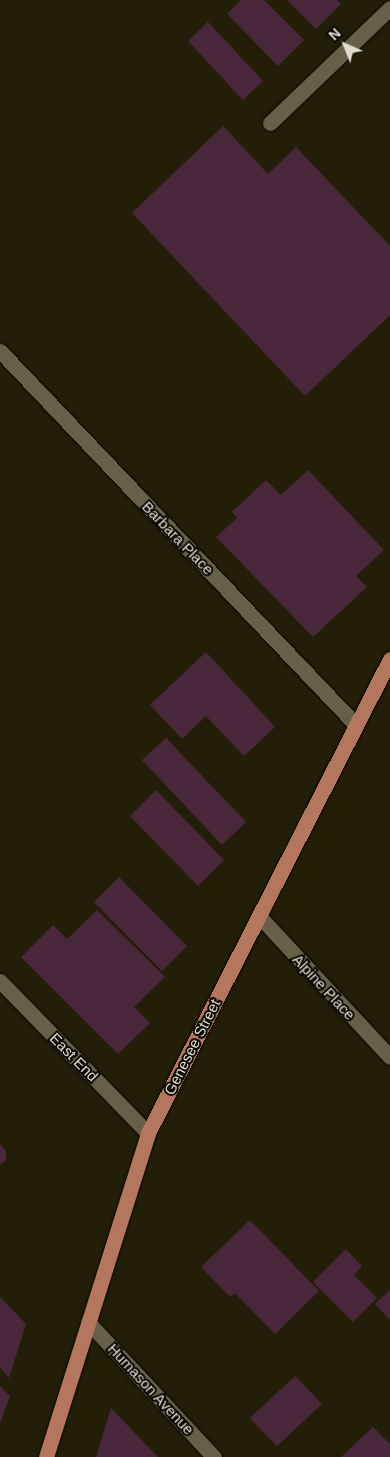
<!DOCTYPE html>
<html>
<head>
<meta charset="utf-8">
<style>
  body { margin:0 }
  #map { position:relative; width:390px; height:1457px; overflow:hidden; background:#231e07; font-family:Arial,sans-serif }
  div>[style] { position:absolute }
  .building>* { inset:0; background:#4a283c }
  .roads { filter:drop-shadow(0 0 1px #0d0800) drop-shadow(0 0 1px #0d0800) }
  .minor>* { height:15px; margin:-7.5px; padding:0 7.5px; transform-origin:7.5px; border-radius:7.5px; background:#656047 }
  .major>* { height:15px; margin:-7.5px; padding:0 7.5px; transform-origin:7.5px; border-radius:7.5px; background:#b4775e }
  span { translate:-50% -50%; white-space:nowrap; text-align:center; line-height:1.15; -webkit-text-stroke:4px #0a0802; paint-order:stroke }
  .street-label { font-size:15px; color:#e1ded0 }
  .north { position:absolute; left:320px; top:20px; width:50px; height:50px; -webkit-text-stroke:4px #0a0802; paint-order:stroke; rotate:316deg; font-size:14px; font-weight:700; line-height:20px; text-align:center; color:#e1ded0 }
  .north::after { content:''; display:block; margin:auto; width:18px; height:22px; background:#e1ded0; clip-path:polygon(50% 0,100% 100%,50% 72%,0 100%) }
</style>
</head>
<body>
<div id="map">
  <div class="building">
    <div style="clip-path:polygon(241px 0,264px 0,304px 40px,278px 66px,227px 14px)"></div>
    <div style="clip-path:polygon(287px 0,337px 0,341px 4px,316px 29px)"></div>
    <div style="clip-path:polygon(208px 22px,263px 81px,243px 100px,188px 41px)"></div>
    <div style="clip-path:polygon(223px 126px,268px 174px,296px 147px,390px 246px,390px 315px,305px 396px,132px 213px)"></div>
    <div style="clip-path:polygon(308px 470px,384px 550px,356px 576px,367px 587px,313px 637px,216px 537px,237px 518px,232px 512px,266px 480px,281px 495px)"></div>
    <div style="clip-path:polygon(206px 652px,275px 727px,244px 756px,206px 716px,182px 739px,150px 705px)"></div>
    <div style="clip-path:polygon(166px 738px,246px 822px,222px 845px,142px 760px)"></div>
    <div style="clip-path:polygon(156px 790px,224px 860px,198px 886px,130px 816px)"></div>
    <div style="clip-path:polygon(119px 877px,187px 946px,162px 971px,94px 902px)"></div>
    <div style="clip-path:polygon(97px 910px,165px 977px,134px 1007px,150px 1023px,118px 1054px,21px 957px,53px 925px,67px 939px)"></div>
    <div style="clip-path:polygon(0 1144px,6px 1151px,6px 1160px,0 1165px)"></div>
    <div style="clip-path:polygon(250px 1220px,319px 1291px,275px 1334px,235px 1293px,230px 1297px,201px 1267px)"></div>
    <div style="clip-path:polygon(346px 1249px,362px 1266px,354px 1275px,377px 1298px,353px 1322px,313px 1282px)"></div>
    <div style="clip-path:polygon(390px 1290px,390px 1320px,375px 1304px)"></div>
    <div style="clip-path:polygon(0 1297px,26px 1324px,9px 1378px,0 1368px)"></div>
    <div style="clip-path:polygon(295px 1376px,322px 1404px,277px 1446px,250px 1418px)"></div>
    <div style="clip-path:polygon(0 1386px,10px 1396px,0 1423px)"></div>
    <div style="clip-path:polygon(111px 1408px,158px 1457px,96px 1457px)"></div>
    <div style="clip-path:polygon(373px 1427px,390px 1444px,390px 1457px,341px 1457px)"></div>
  </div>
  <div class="roads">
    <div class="minor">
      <div style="left:270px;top:123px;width:166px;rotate:-43.8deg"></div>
      <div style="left:0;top:351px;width:516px;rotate:46.41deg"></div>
      <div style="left:259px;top:916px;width:192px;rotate:47.1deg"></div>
      <div style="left:0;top:981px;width:212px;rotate:45.8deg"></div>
      <div style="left:88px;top:1322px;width:185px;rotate:47deg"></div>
    </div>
    <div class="major">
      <div style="left:46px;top:1457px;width:340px;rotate:-72.5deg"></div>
      <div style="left:148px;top:1133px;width:532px;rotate:-62.95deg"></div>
    </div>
  </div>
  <div class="street-label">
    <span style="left:178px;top:538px;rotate:46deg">Barbara Place</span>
    <span style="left:324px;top:987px;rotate:47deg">Alpine Place</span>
    <span style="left:192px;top:1047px;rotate:-63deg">Genesee Street</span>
    <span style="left:74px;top:1057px;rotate:45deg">East End</span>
    <span style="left:151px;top:1389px;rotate:47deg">Humason Avenue</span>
  </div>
  <div class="north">N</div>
</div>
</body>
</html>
